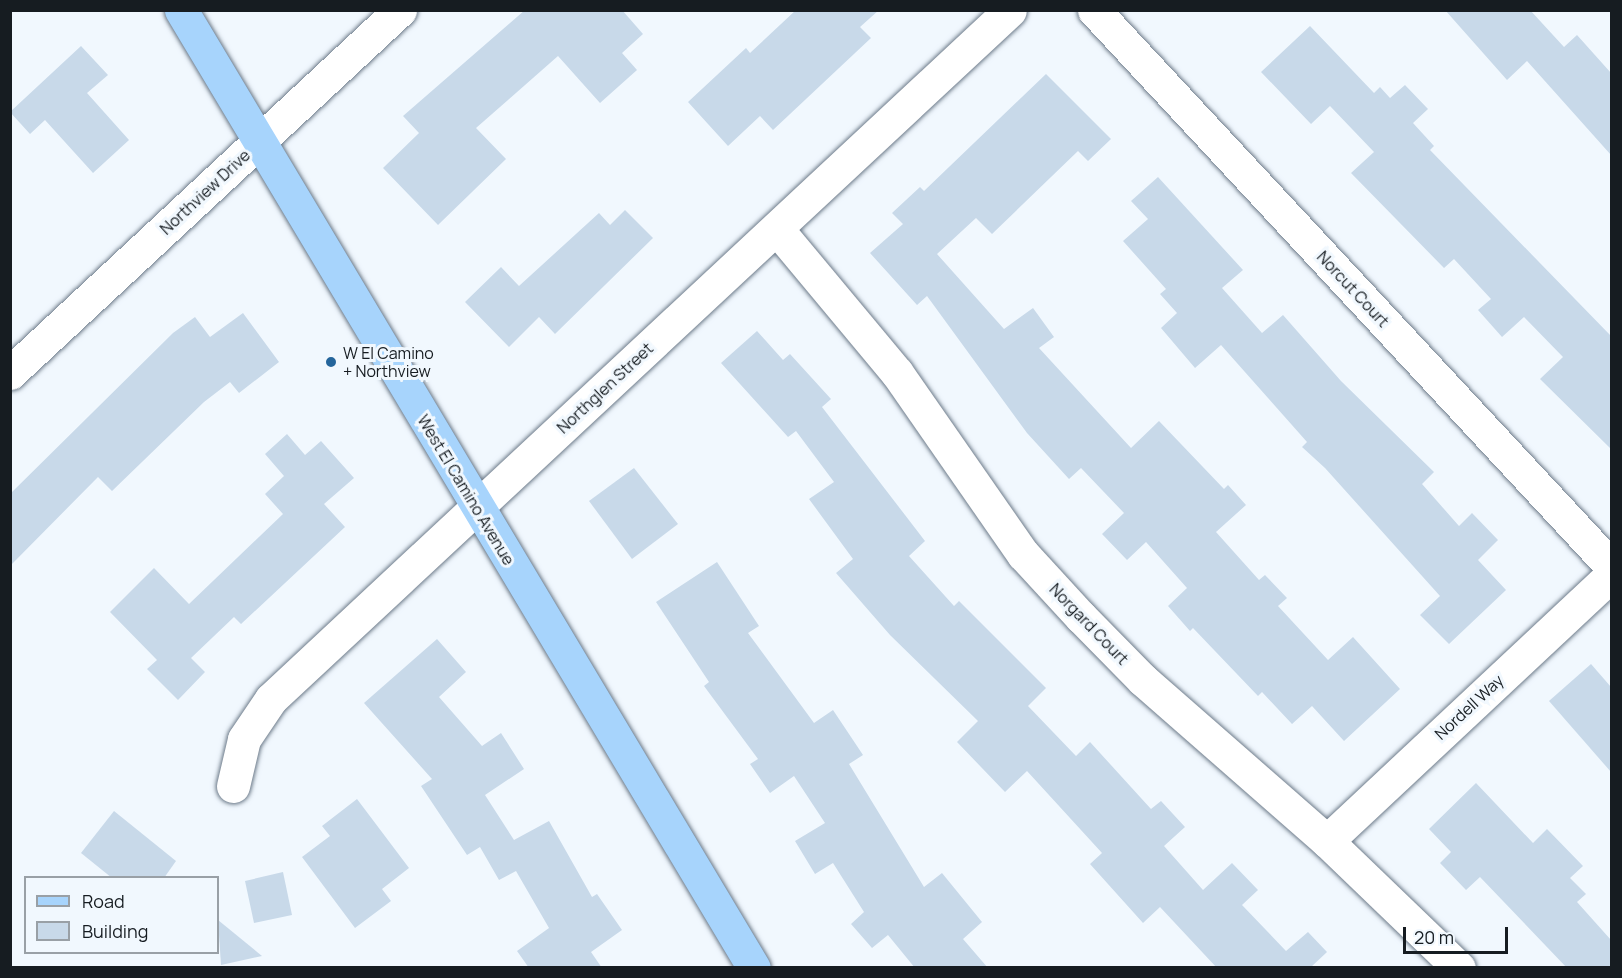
<!DOCTYPE html>
<html>
<head>
<meta charset="utf-8">
<style>
  body { margin:0 }
  #map { position:relative; width:1622px; height:978px; overflow:hidden; background:#f1f8fe; font-family:Manrope,sans-serif }
  div>[style] { position:absolute }
  .building>* { inset:0; background:#c8d9e9 }
  .roads { filter:drop-shadow(0 0 2px #6d7b8a) drop-shadow(0 0 2px #6d7b8a) }
  .minor>* { height:33px; margin:-16.5px; padding:0 16.5px; transform-origin:16.5px; border-radius:16.5px; background:#fff }
  .major>* { height:33px; margin:-16.5px; padding:0 16.5px; transform-origin:16.5px; border-radius:16.5px; background:#a7d4fc }
  .dots>* { width:16px; height:16px; translate:-50% -50%; box-sizing:border-box; border:3px solid #f1f8fe; border-radius:50% }
  span { translate:-50% -50%; white-space:nowrap; text-align:center; line-height:1.15; -webkit-text-stroke:6px #f1f8fe; paint-order:stroke }
  .street-label { font-size:16px; color:#161c21 }
  .poi-label { font-size:16px; color:#161c21 }
  .left { translate:0 -50%; text-align:left }
  .frame { position:absolute; inset:0; border:12px solid #161c21; pointer-events:none }
  .legend { position:absolute; left:24px; top:876px; width:195px; height:78px; box-sizing:border-box; background:#f1f8fe; border:2px solid #99a0a6; margin:0; padding:8px 10px; list-style:none; font-size:18px; color:#161c21 }
  .legend li { display:flex; align-items:center; gap:12px; height:30px }
  .legend b { width:30px; border:2px solid #99a0a6 }
  .scale { position:absolute; left:1403px; top:927px; width:105px; height:27px; box-sizing:border-box; border:3px solid #161c21; border-top:0; padding-left:8px; font-size:18px; line-height:21px; white-space:nowrap; color:#161c21; -webkit-text-stroke:4px #f1f8fe; paint-order:stroke }
</style>
</head>
<body>
<div id="map">
  <div class="building">
    <div style="clip-path:polygon(525px 10px,622px 10px,643px 34px,622px 53px,637px 70px,600px 103px,558px 56px,476px 128px,506px 159px,438px 225px,383px 168px,419px 133px,403px 116px)"></div>
    <div style="clip-path:polygon(796px 10px,879px 10px,860px 27px,871px 38px,773px 130px,760px 116px,728px 146px,688px 102px,746px 48px,750px 53px)"></div>
    <div style="clip-path:polygon(1445px 10px,1530px 10px,1564px 47px,1577px 35px,1611px 73px,1611px 155px,1527px 61px,1507px 80px)"></div>
    <div style="clip-path:polygon(1310px 26px,1374px 93px,1380px 87px,1390px 98px,1405px 85px,1428px 109px,1413px 123px,1434px 146px,1430px 150px,1611px 336px,1611px 449px,1540px 379px,1563px 357px,1524px 317px,1502px 337px,1478px 310px,1491px 299px,1454px 259px,1444px 268px,1351px 173px,1374px 152px,1330px 106px,1311px 124px,1261px 72px)"></div>
    <div style="clip-path:polygon(81px 46px,108px 75px,87px 93px,129px 140px,93px 173px,45px 120px,30px 134px,10px 112px)"></div>
    <div style="clip-path:polygon(1046px 74px,1111px 139px,1088px 161px,1078px 151px,992px 234px,976px 218px,937px 254px,1004px 329px,1033px 308px,1054px 337px,1039px 348px,1131px 448px,1159px 421px,1224px 489px,1228px 485px,1246px 505px,1216px 532px,1259px 580px,1265px 575px,1287px 598px,1278px 606px,1328px 660px,1353px 637px,1400px 689px,1344px 741px,1312px 706px,1292px 724px,1262px 692px,1258px 696px,1193px 628px,1190px 631px,1168px 606px,1187px 588px,1146px 542px,1127px 560px,1102px 534px,1124px 513px,1081px 468px,1069px 479px,1027px 433px,927px 296px,917px 305px,870px 253px,903px 224px,892px 213px,920px 187px,924px 191px)"></div>
    <div style="clip-path:polygon(1158px 177px,1243px 270px,1222px 288px,1262px 333px,1283px 315px,1341px 381px,1434px 472px,1422px 484px,1459px 526px,1472px 513px,1498px 540px,1478px 560px,1506px 590px,1449px 644px,1420px 615px,1440px 596px,1325px 468px,1302px 447px,1307px 442px,1221px 345px,1195px 368px,1161px 328px,1177px 313px,1160px 294px,1166px 289px,1123px 241px,1148px 219px,1131px 201px)"></div>
    <div style="clip-path:polygon(625px 210px,653px 238px,555px 334px,539px 317px,509px 347px,465px 302px,501px 267px,519px 286px,599px 213px,610px 225px)"></div>
    <div style="clip-path:polygon(243px 313px,279px 362px,239px 393px,230px 382px,204px 402px,112px 491px,98px 477px,10px 566px,10px 494px,173px 333px,195px 317px,210px 337px)"></div>
    <div style="clip-path:polygon(757px 331px,783px 360px,790px 354px,831px 399px,822px 407px,925px 541px,909px 556px,954px 606px,959px 601px,1046px 688px,1028px 706px,1076px 756px,1090px 742px,1151px 809px,1161px 801px,1185px 827px,1164px 846px,1203px 890px,1232px 863px,1258px 890px,1242px 905px,1286px 951px,1308px 932px,1327px 952px,1310px 968px,1217px 968px,1160px 907px,1143px 923px,1090px 864px,1102px 853px,1027px 771px,1005px 792px,957px 742px,978px 721px,890px 635px,836px 573px,853px 559px,809px 499px,834px 482px,796px 431px,788px 437px,721px 363px)"></div>
    <div style="clip-path:polygon(287px 434px,305px 455px,321px 441px,354px 478px,324px 504px,345px 527px,241px 624px,234px 617px,191px 658px,205px 672px,178px 700px,147px 669px,157px 660px,110px 612px,154px 568px,189px 604px,283px 514px,265px 494px,284px 476px,265px 454px)"></div>
    <div style="clip-path:polygon(634px 468px,678px 524px,632px 559px,589px 501px)"></div>
    <div style="clip-path:polygon(717px 562px,759px 626px,748px 633px,814px 723px,833px 710px,863px 755px,849px 764px,924px 887px,942px 873px,982px 922px,963px 939px,988px 968px,915px 968px,888px 935px,872px 948px,851px 924px,864px 912px,833px 863px,815px 874px,795px 841px,825px 823px,794px 776px,770px 793px,750px 764px,758px 759px,704px 686px,709px 682px,656px 602px)"></div>
    <div style="clip-path:polygon(437px 639px,466px 672px,439px 697px,482px 746px,501px 733px,524px 769px,485px 795px,514px 840px,549px 821px,592px 897px,597px 894px,622px 930px,591px 952px,602px 968px,529px 968px,517px 951px,549px 928px,516px 871px,499px 880px,480px 847px,467px 855px,421px 786px,432px 779px,364px 703px)"></div>
    <div style="clip-path:polygon(1591px 664px,1611px 687px,1611px 772px,1549px 701px)"></div>
    <div style="clip-path:polygon(1476px 783px,1533px 843px,1547px 829px,1583px 866px,1570px 878px,1586px 894px,1577px 902px,1611px 940px,1611px 968px,1567px 968px,1480px 877px,1466px 890px,1440px 863px,1451px 852px,1429px 829px)"></div>
    <div style="clip-path:polygon(357px 799px,409px 868px,382px 889px,391px 901px,355px 928px,302px 857px,330px 836px,322px 826px)"></div>
    <div style="clip-path:polygon(114px 811px,176px 861px,164px 878px,112px 878px,81px 853px)"></div>
    <div style="clip-path:polygon(283px 872px,292px 915px,254px 923px,245px 881px)"></div>
    <div style="clip-path:polygon(218px 920px,262px 956px,221px 965px)"></div>
  </div>
  <div class="roads">
    <div class="minor">
      <div style="left:1094px;top:10px;width:761px;rotate:47.08deg"></div>
      <div style="left:777px;top:229px;width:187px;rotate:50.2deg"></div>
      <div style="left:897px;top:373px;width:221px;rotate:55.2deg"></div>
      <div style="left:1023px;top:554px;width:86px;rotate:47.4deg"></div>
      <div style="left:1081px;top:617px;width:88px;rotate:45.5deg"></div>
      <div style="left:1143px;top:680px;width:244px;rotate:41.2deg"></div>
      <div style="left:1327px;top:841px;width:183px;rotate:43.9deg"></div>
      <div style="left:10px;top:373px;width:533px;rotate:-42.95deg"></div>
      <div style="left:233px;top:786px;width:48px;rotate:-76.8deg"></div>
      <div style="left:244px;top:739px;width:48px;rotate:-56deg"></div>
      <div style="left:271px;top:699px;width:1010px;rotate:-42.99deg"></div>
      <div style="left:1327px;top:841px;width:391px;rotate:-43.1deg"></div>
    </div>
    <div class="major">
      <div style="left:181px;top:10px;width:1116px;rotate:59.12deg"></div>
    </div>
  </div>
  <div class="dots">
    <div style="left:331px;top:362px;background:#24659b"></div>
  </div>
  <div class="street-label">
    <span style="left:205px;top:192px;rotate:-43deg">Northview Drive</span>
    <span style="left:1353px;top:289px;rotate:47deg">Norcut Court</span>
    <span style="left:605px;top:388px;rotate:-43deg">Northglen Street</span>
    <span style="left:466px;top:490px;rotate:59deg">West El Camino Avenue</span>
    <span style="left:1089px;top:624px;rotate:46deg">Norgard Court</span>
    <span style="left:1469px;top:707px;rotate:-43deg">Nordell Way</span>
  </div>
  <div class="poi-label">
    <span class="left" style="left:343px;top:362px">W El Camino<br>+ Northview</span>
  </div>
  <div class="frame"></div>
  <ul class="legend">
  <li><b style="height:8px;background:#a7d4fc"></b>Road</li>
  <li><b style="height:16px;background:#c8d9e9"></b>Building</li>
  </ul>
  <div class="scale">20 m</div>
</div>
</body>
</html>
